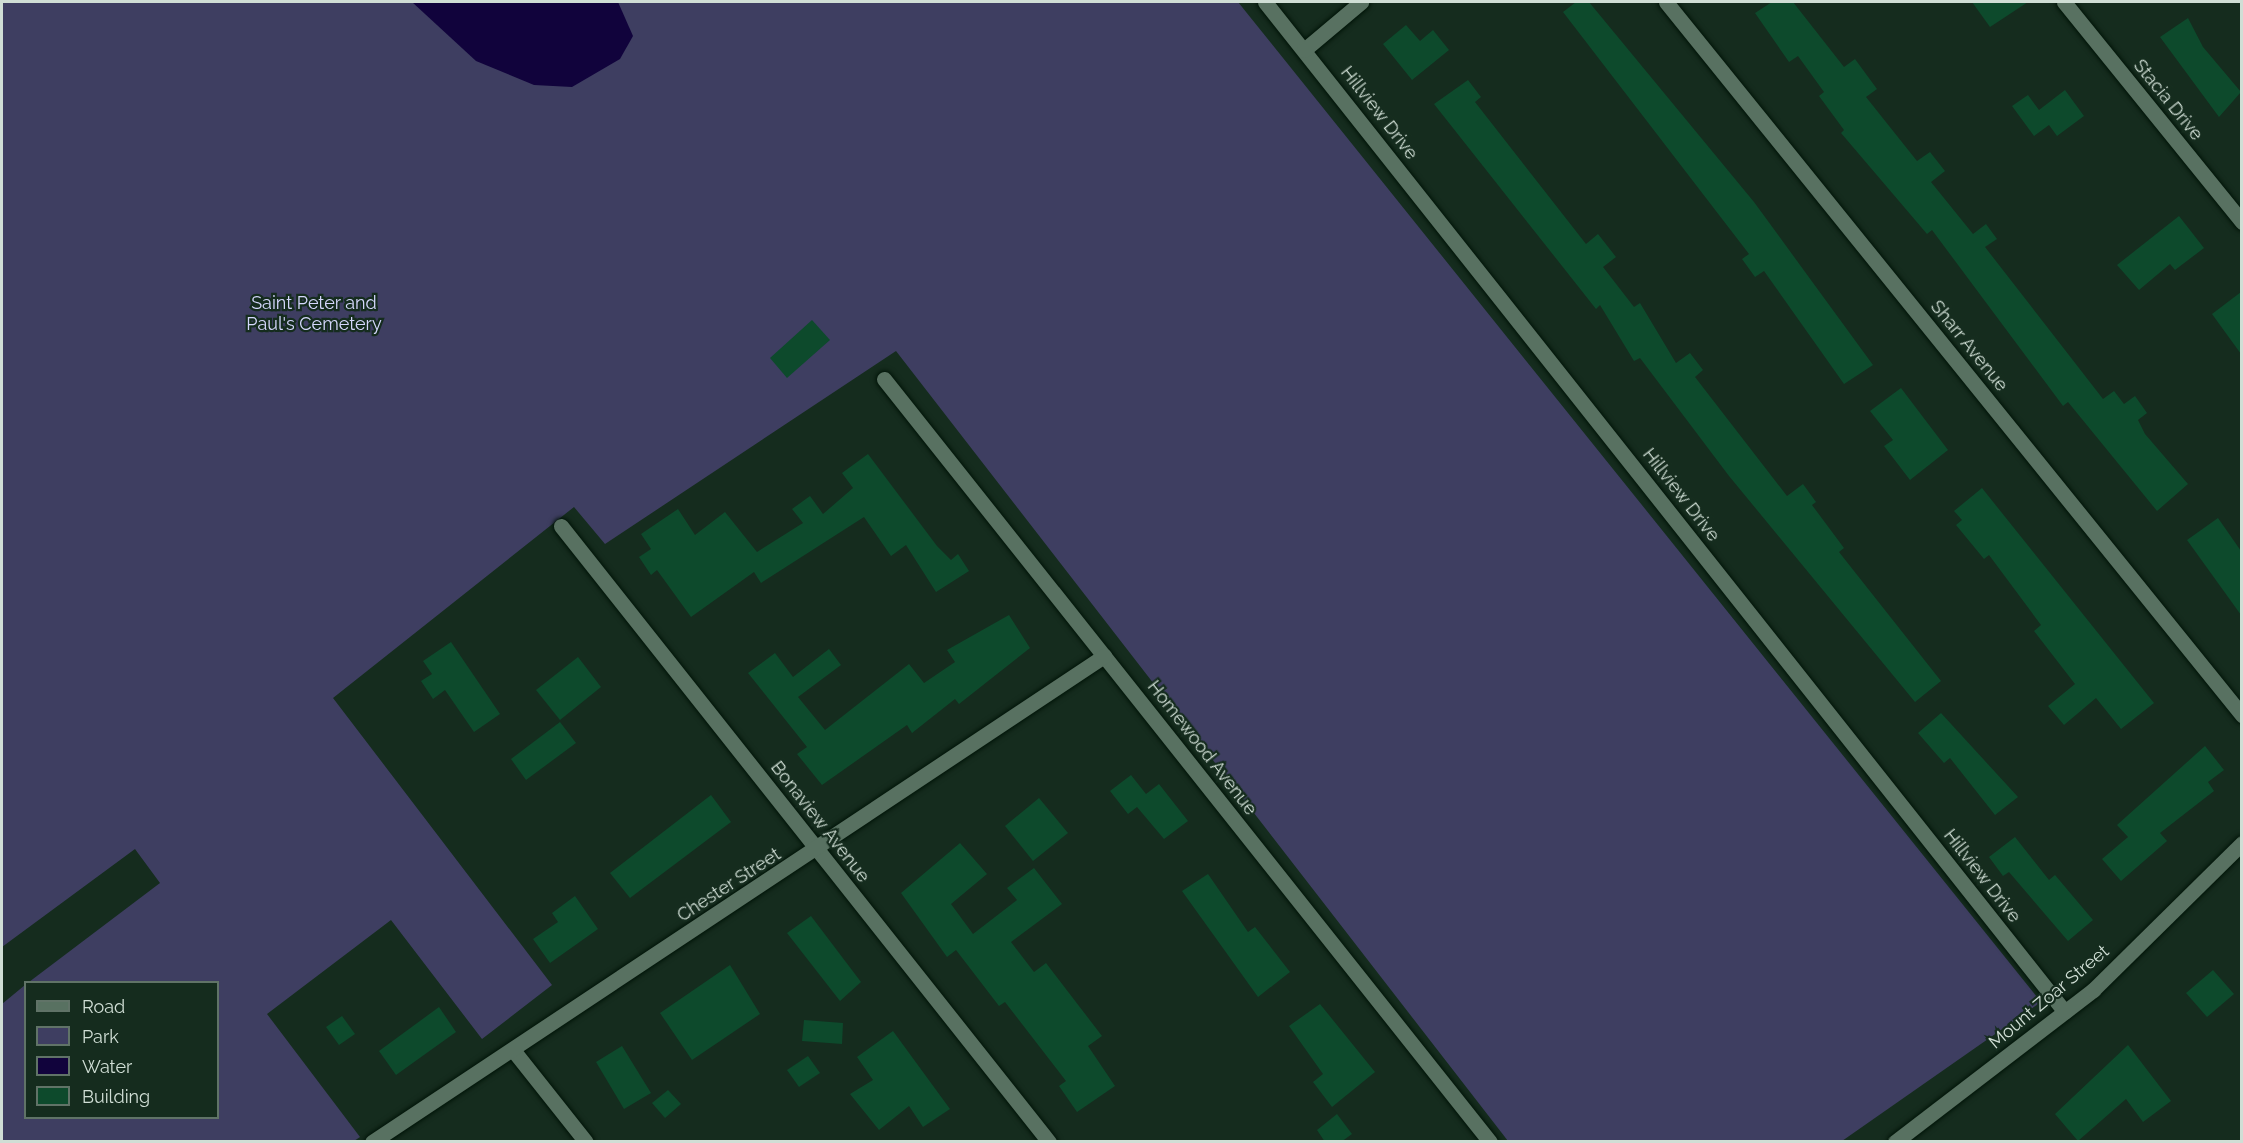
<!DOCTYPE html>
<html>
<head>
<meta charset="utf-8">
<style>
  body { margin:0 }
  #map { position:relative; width:2243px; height:1143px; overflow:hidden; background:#152c1e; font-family:Raleway,sans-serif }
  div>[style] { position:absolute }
  .green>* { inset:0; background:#3e3e61 }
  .water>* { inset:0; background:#11033c }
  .building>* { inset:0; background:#0d4a2c }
  .roads { filter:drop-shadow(0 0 2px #001408) drop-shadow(0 0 2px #001408) }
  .street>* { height:15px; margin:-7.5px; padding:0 7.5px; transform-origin:7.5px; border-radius:7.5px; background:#587161 }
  span { translate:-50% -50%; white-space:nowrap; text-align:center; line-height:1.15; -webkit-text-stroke:4.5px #152c1e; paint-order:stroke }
  .street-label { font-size:18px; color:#d0ded5 }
  .park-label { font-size:18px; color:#d5d7fc }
  .frame { position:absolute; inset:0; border:3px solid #d0ded5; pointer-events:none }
  .legend { position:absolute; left:24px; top:981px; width:195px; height:138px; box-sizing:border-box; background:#152c1e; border:2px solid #607367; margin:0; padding:8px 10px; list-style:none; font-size:18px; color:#d0ded5 }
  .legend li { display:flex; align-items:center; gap:12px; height:30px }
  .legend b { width:30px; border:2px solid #607367 }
</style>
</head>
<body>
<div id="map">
  <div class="green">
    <div style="clip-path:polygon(2px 2px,1238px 2px,2041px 1002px,1842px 1141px,1508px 1141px,896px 351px,605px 544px,574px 507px,333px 698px,552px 985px,482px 1039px,391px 920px,267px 1014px,360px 1137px,354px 1141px,2px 1141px,2px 1004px,25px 985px,26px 1118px,218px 1118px,218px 982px,29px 982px,160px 883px,135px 849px,2px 947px)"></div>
  </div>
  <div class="water">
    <div style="clip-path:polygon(412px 2px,618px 2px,633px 36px,620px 59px,572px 87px,534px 85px,476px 61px)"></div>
  </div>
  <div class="building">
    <div style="clip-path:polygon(1576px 2px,1589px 2px,1754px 202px,1873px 365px,1844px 384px,1764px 271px,1755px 277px,1742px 259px,1749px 254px,1563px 12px)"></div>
    <div style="clip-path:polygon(1772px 2px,1793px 2px,1844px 67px,1855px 59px,1877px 89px,1866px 97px,1917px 161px,1930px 152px,1945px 171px,1931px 182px,1973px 234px,1986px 224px,1997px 239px,1985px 247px,2103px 399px,2114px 391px,2124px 404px,2135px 396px,2147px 413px,2138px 420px,2145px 434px,2188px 484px,2157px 511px,2068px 402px,2063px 406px,1932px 230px,1927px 234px,1841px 133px,1844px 130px,1819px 96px,1824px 92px,1798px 56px,1789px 62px,1755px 13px)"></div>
    <div style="clip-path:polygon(1972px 2px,2028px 2px,1990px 27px)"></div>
    <div style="clip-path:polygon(2188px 18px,2203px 47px,2241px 92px,2219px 117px,2160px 37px)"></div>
    <div style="clip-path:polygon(1406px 25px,1420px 41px,1433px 30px,1449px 50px,1412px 80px,1383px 44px)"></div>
    <div style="clip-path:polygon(1468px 80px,1481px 97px,1475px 102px,1586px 244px,1598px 234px,1616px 257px,1603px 267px,1634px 307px,1640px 303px,1676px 363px,1690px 353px,1703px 370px,1695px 377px,1787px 496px,1803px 484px,1816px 502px,1812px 505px,1844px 548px,1839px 552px,1941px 681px,1915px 702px,1729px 476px,1640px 358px,1634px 361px,1600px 305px,1596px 309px,1434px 104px)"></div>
    <div style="clip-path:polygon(2065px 90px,2084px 116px,2057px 136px,2049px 125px,2034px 136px,2012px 106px,2028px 95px,2039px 110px)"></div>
    <div style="clip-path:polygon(2179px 216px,2204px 248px,2175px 270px,2170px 264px,2139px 290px,2117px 265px)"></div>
    <div style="clip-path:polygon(2241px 292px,2241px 354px,2212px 314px)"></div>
    <div style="clip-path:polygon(812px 320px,830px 340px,787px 378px,770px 358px)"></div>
    <div style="clip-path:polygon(1901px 388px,1948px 450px,1910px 480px,1884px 446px,1893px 440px,1870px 411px)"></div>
    <div style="clip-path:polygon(868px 454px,937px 546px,951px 560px,958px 554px,969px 571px,936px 592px,906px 545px,891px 556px,864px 517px,761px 583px,754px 572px,691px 617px,657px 570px,651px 575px,639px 557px,651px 549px,641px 534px,678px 509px,695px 535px,725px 512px,757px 552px,803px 523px,792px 509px,810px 496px,823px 514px,853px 488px,842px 473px)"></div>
    <div style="clip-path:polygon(1982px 488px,2154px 703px,2121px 729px,2096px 698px,2064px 725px,2048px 706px,2075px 684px,2034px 631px,2041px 625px,1989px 555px,1984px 559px,1956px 525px,1962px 520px,1954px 511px)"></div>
    <div style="clip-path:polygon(2218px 518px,2241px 551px,2241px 615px,2187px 540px)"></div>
    <div style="clip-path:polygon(1009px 615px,1030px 648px,959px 704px,955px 699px,912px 733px,907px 725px,822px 785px,797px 754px,807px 747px,748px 673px,775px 653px,793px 677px,829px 649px,841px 665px,798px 697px,825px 730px,909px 664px,924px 683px,955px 662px,947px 650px)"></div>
    <div style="clip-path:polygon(451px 642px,500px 714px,474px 732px,445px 690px,433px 699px,421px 681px,432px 674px,423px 661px)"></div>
    <div style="clip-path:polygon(578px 657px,601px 687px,560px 720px,536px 690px)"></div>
    <div style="clip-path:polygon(1941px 713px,2018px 797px,1995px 815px,1950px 758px,1944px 763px,1918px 733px)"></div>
    <div style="clip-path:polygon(560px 722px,576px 743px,526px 780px,511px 759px)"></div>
    <div style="clip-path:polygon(2205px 746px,2224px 770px,2208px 782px,2214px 791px,2160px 833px,2167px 841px,2121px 881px,2102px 859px,2128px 837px,2117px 825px)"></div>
    <div style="clip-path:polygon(1131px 775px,1146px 794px,1159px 784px,1188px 821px,1164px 839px,1137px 807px,1128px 814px,1110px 791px)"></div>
    <div style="clip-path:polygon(711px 795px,731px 822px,630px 898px,610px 873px)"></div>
    <div style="clip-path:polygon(1039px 798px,1068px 833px,1033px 861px,1005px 826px)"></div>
    <div style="clip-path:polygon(2015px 837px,2049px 880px,2055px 875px,2093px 920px,2068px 941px,2009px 872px,2003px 876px,1989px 857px)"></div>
    <div style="clip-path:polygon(960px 843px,987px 874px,951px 904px,973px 934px,1017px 900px,1007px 888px,1034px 868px,1062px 904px,1011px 942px,1034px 972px,1046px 963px,1102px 1036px,1088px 1046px,1115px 1086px,1077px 1112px,1059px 1086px,1066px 1081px,1005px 1002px,999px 1006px,956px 950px,947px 957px,901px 893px)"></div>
    <div style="clip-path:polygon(1208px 874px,1248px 932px,1255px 927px,1290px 972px,1258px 997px,1182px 891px)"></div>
    <div style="clip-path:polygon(575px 896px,598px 929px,550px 963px,533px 939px,558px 922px,552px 913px)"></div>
    <div style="clip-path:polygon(811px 916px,861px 982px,840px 1001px,787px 933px)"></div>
    <div style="clip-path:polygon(730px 965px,760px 1014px,692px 1060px,660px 1013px)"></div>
    <div style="clip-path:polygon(2213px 970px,2234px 994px,2207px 1017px,2186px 993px)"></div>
    <div style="clip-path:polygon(1320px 1004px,1375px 1072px,1332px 1107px,1313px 1082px,1323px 1074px,1289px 1026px)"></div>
    <div style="clip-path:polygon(439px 1007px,456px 1032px,396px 1075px,379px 1051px)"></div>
    <div style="clip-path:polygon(342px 1016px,355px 1034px,339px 1045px,326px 1027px)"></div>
    <div style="clip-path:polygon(804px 1020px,843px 1023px,842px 1044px,802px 1041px)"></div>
    <div style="clip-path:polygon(893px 1031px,950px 1109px,923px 1127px,909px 1106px,879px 1130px,850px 1094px,873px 1080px,857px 1057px)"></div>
    <div style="clip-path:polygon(2128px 1045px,2171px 1101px,2143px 1122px,2126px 1099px,2078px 1141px,2055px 1114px)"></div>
    <div style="clip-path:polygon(622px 1046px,651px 1093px,624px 1109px,596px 1062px)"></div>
    <div style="clip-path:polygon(808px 1056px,820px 1073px,799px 1087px,787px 1070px)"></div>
    <div style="clip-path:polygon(668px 1090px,681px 1104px,665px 1118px,652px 1103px)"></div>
    <div style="clip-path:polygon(1337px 1114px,1352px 1134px,1341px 1142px,1325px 1142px,1317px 1130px)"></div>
  </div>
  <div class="roads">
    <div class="street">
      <div style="left:1265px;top:2px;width:1288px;rotate:51.62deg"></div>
      <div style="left:1666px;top:2px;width:917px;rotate:51.07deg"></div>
      <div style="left:2064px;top:2px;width:283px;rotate:51deg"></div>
      <div style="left:1304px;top:50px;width:75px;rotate:-40.1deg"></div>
      <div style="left:884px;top:379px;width:974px;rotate:51.54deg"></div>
      <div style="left:561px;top:526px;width:786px;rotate:51.61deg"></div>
      <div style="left:513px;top:1050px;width:117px;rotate:51.6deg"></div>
      <div style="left:372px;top:1142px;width:879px;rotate:-33.58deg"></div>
      <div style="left:1895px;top:1142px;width:250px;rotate:-37.5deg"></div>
      <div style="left:2093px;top:990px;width:209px;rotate:-44.6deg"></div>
    </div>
  </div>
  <div class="street-label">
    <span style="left:2168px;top:100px;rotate:51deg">Stacia Drive</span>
    <span style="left:1379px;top:113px;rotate:52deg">Hillview Drive</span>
    <span style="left:1969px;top:346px;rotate:51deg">Sharr Avenue</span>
    <span style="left:1681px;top:495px;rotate:52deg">Hillview Drive</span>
    <span style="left:1202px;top:748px;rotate:52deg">Homewood Avenue</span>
    <span style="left:820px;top:822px;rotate:52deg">Bonaview Avenue</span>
    <span style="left:1982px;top:876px;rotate:52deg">Hillview Drive</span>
    <span style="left:729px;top:885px;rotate:-33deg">Chester Street</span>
    <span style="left:2049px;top:997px;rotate:-40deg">Mount Zoar Street</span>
  </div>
  <div class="park-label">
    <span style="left:314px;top:314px">Saint Peter and<br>Paul's Cemetery</span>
  </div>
  <div class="frame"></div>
  <ul class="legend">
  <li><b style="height:8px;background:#587161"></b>Road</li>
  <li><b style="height:16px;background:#3e3e61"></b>Park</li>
  <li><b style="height:16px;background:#11033c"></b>Water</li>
  <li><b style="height:16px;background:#0d4a2c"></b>Building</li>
  </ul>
</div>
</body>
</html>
